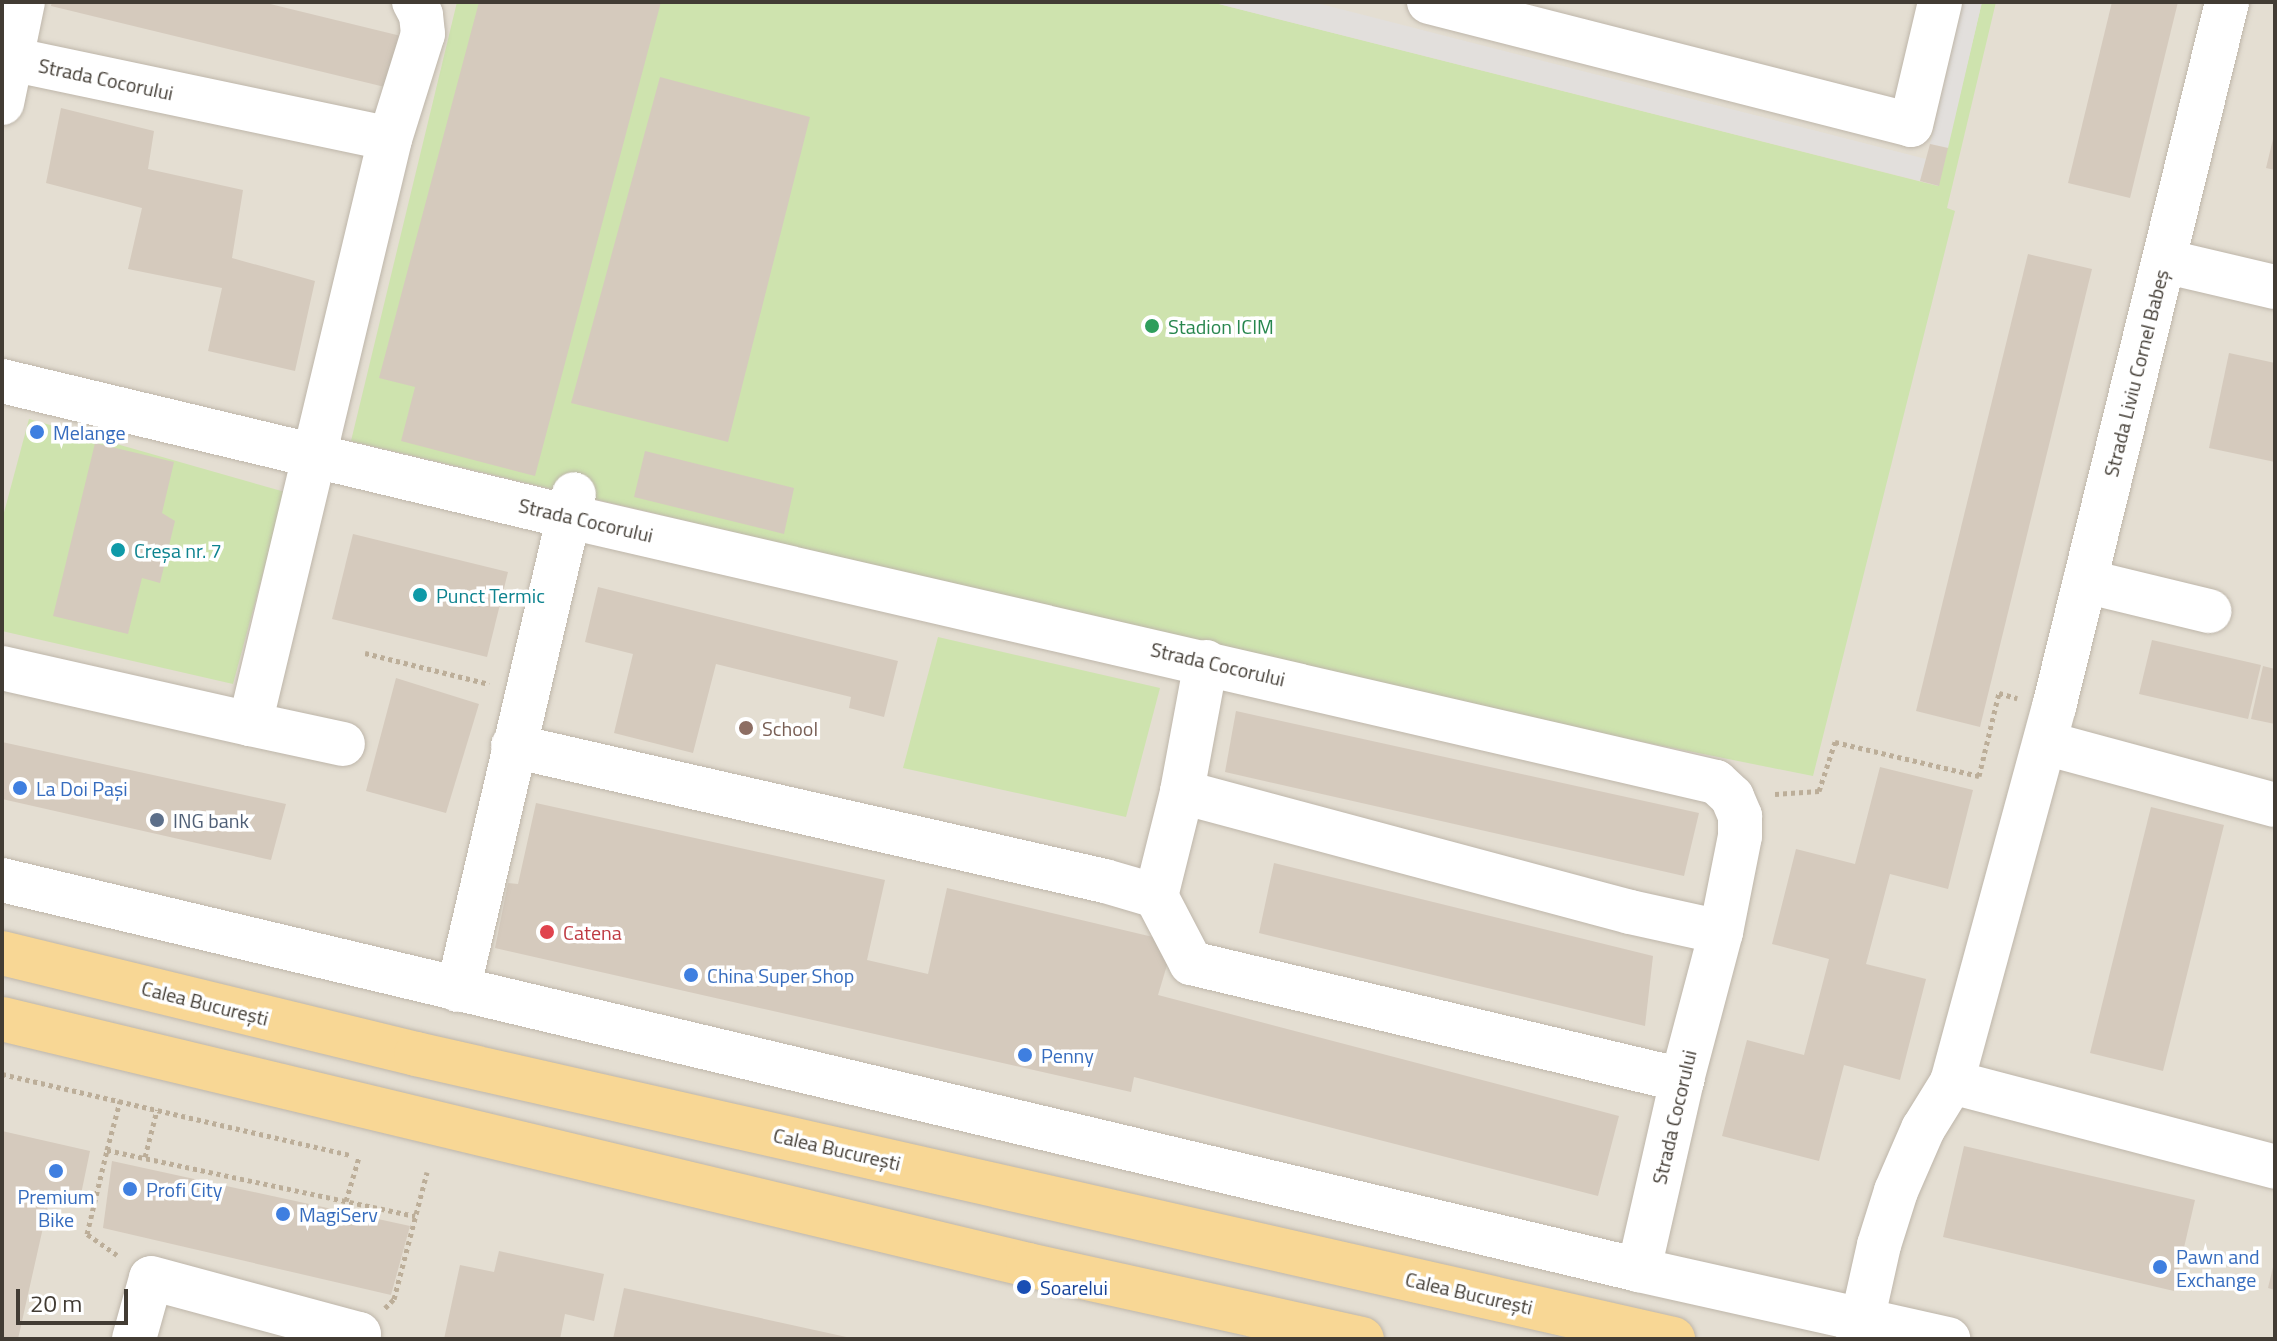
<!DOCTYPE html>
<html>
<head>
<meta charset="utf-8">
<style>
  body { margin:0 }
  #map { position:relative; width:2277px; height:1341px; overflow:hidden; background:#f1ece4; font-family:"Titillium Web",sans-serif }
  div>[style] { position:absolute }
  .residential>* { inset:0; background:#e4ded2 }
  .green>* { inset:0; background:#cee3ae }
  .parking>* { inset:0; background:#e2dfdc }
  .building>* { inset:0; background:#d5cabd }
  .path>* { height:5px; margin-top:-2.5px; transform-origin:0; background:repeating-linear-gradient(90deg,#bcae99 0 4px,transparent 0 8px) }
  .roads { filter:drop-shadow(0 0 2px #beb6aa) drop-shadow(0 0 2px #beb6aa) }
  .minor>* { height:44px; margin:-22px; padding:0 22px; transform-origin:22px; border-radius:22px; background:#fff }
  .major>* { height:44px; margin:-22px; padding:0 22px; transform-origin:22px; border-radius:22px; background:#f8d795 }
  .dots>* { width:22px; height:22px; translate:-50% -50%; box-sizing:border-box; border:4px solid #fff; border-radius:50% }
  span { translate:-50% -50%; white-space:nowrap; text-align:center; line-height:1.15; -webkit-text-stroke:7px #fff; paint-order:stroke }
  .street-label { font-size:20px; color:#423c34 }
  .leisure-label { font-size:20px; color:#27864d }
  .left { translate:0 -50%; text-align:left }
  .shop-label { font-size:20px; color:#366cbe }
  .culture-label { font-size:20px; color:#0d838f }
  .education-label { font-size:20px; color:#785e54 }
  .service-label { font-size:20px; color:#4e5e75 }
  .health-label { font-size:20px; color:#be3a42 }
  .transit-label { font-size:20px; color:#164399 }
  .frame { position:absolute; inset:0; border:4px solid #423c34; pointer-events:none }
  .scale { position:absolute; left:16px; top:1289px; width:112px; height:36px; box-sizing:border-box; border:4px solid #423c34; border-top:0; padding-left:10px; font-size:24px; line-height:28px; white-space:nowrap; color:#423c34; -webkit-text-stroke:6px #fff; paint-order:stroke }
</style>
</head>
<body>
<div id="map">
  <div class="residential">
    <div style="clip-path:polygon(2px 2px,2275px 2px,2275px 1339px,2px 1339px)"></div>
  </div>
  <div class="green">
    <div style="clip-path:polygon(457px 2px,1211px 2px,1938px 186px,1982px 2px,1996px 2px,1947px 208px,1955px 211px,1813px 776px,1468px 707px,351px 441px)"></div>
    <div style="clip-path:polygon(29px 419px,285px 492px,233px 684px,2px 631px,2px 520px)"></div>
    <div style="clip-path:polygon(938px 637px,1160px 688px,1126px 817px,903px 768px)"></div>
  </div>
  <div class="parking">
    <div style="clip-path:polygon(1211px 2px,1313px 2px,1926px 159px,1920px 181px)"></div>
    <div style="clip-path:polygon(1963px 2px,1982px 2px,1948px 148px,1930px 144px)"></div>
  </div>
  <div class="building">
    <div style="clip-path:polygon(52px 2px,262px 2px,401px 36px,389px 88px,51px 6px)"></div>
    <div style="clip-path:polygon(479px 2px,661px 2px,535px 476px,401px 441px,415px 387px,379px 378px)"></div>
    <div style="clip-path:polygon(2112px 2px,2178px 2px,2130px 198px,2068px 183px)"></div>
    <div style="clip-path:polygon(660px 77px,810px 117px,728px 442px,571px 403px)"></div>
    <div style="clip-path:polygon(61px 108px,154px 131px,148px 169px,243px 190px,232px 258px,315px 281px,295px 371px,208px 351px,222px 288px,128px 269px,142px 208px,46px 183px)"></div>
    <div style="clip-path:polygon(2274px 135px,2275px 135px,2275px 170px,2266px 168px)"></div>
    <div style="clip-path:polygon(1930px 144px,1948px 148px,1939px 186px,1920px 181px)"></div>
    <div style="clip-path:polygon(2028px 254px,2092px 269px,1980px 727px,1916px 711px)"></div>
    <div style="clip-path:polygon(2229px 353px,2275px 363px,2275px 462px,2209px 448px)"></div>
    <div style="clip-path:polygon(95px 443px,174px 462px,162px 513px,175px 521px,160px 583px,142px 578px,128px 634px,53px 616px)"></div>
    <div style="clip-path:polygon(645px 451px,794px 488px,784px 534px,634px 497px)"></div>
    <div style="clip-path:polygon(353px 534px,508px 572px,487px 657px,332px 619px)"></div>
    <div style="clip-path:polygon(598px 587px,898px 661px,884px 717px,849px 708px,851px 697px,716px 664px,693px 753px,614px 733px,633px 654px,585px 642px)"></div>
    <div style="clip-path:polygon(2152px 640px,2261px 665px,2248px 719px,2139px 694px)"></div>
    <div style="clip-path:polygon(2263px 666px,2275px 669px,2275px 724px,2251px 719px)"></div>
    <div style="clip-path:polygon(396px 678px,479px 704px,446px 813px,366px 791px)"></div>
    <div style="clip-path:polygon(1236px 711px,1699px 813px,1684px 876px,1225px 772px)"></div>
    <div style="clip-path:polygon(2px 742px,286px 804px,271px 860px,2px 799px)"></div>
    <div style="clip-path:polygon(1880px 767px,1973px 790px,1948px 889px,1890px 874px,1866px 964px,1926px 979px,1900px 1080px,1844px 1065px,1819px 1161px,1722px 1136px,1747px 1040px,1804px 1055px,1829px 959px,1772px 944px,1796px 849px,1855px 864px)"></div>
    <div style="clip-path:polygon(536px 803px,885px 880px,867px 960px,928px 974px,947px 888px,1174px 942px,1158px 995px,1619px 1116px,1598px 1196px,1134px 1077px,1131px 1092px,495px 948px,508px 883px,518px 884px)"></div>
    <div style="clip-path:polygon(2151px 807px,2224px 825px,2163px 1071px,2090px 1053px)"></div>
    <div style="clip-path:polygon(1274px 863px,1653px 956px,1645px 1026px,1259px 933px)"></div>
    <div style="clip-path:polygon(2px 1131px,90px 1151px,80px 1199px,51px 1192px,18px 1339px,2px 1339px)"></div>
    <div style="clip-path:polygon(1964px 1146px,2195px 1200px,2174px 1291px,1943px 1237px)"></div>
    <div style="clip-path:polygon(112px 1161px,410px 1226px,391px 1295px,103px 1228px)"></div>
    <div style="clip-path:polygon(499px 1251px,604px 1274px,594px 1321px,565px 1314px,560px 1339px,444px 1339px,460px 1265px,494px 1272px)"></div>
    <div style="clip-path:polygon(2274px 1263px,2275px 1263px,2275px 1290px,2268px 1288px)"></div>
    <div style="clip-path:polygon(624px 1288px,851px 1338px,851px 1339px,613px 1339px)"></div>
  </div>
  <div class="path">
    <div style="left:365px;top:653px;width:128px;rotate:14deg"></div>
    <div style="left:1775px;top:794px;width:44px;rotate:-3.9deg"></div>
    <div style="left:1819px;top:791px;width:52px;rotate:-71.9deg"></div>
    <div style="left:1835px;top:742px;width:148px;rotate:13.3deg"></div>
    <div style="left:1979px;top:776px;width:85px;rotate:-76.5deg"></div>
    <div style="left:1999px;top:693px;width:19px;rotate:16deg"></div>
    <div style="left:2px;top:1074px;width:358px;rotate:13.1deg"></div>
    <div style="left:107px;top:1150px;width:51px;rotate:-75.1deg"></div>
    <div style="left:145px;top:1157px;width:49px;rotate:-75.7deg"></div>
    <div style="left:346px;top:1201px;width:46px;rotate:-73.5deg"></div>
    <div style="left:117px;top:1255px;width:37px;rotate:-145deg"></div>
    <div style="left:87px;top:1234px;width:86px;rotate:-76.6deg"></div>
    <div style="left:107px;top:1150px;width:315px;rotate:12.1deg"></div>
    <div style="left:385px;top:1308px;width:13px;rotate:-45deg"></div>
    <div style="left:394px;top:1299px;width:131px;rotate:-75.4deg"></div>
  </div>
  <div class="roads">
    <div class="minor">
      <div style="left:1429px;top:2px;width:497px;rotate:14.3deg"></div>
      <div style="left:1911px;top:125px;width:126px;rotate:-76.7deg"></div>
      <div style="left:11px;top:59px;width:387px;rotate:11.9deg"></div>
      <div style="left:2px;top:103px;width:103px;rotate:-78.3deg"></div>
      <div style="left:2164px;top:261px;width:114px;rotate:13.2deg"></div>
      <div style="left:2px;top:381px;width:584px;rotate:13.47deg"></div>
      <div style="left:570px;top:517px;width:1176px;rotate:13.02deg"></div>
      <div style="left:1716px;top:782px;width:22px;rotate:43deg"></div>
      <div style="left:1732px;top:797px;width:21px;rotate:67deg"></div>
      <div style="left:1740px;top:816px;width:20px;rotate:90deg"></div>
      <div style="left:1740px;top:836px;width:98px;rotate:101.2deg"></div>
      <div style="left:1721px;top:932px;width:153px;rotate:104.8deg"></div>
      <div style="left:1682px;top:1080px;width:195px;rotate:102.8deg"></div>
      <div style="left:2085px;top:581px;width:128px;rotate:13.6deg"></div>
      <div style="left:1206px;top:662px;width:132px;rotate:100.5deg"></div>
      <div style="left:1182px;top:792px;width:107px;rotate:104deg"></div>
      <div style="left:1156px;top:896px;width:76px;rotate:62.4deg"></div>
      <div style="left:1191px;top:963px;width:505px;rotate:13.4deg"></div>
      <div style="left:2px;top:668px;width:254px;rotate:12.7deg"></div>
      <div style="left:250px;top:724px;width:602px;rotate:-76.54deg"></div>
      <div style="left:390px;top:139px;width:110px;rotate:-72.6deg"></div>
      <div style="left:423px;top:34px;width:19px;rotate:-96deg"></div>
      <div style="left:421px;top:15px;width:15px;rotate:-118deg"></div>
      <div style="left:250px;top:724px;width:95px;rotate:12.1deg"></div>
      <div style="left:2045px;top:743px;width:238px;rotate:15.1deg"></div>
      <div style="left:513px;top:746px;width:607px;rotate:12.85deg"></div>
      <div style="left:1105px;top:881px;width:53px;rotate:16.4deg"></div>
      <div style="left:1182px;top:792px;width:464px;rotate:15deg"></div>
      <div style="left:1630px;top:912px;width:93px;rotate:12.4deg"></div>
      <div style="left:2px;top:880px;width:1683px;rotate:13.4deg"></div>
      <div style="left:1639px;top:1270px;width:317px;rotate:12.6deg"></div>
      <div style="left:458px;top:990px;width:509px;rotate:-76.84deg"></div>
      <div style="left:1952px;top:1082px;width:334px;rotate:14.7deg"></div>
      <div style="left:134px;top:1339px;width:63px;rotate:-74.4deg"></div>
      <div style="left:151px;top:1278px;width:215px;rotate:15.1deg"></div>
      <div style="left:359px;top:1334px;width:5px;rotate:112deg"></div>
      <div style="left:1858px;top:1339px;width:96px;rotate:-77.4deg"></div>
      <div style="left:1879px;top:1245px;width:57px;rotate:-72.5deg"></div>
      <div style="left:1896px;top:1191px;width:68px;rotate:-66.5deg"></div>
      <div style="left:1923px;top:1129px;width:55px;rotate:-58.3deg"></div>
      <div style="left:1952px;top:1082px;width:389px;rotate:-74.8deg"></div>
      <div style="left:2054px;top:707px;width:726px;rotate:-76.21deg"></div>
    </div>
    <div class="major">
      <div style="left:2px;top:953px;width:426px;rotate:13.7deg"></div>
      <div style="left:416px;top:1054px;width:1289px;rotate:12.77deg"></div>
      <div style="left:2px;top:1019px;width:1055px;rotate:13.48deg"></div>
      <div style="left:1028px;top:1265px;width:342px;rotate:12.5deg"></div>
    </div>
  </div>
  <div class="dots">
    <div style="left:1152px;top:326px;background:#2e9e5b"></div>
    <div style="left:37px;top:432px;background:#3f7fe0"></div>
    <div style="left:118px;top:550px;background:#0f9aa8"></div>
    <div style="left:420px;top:595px;background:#0f9aa8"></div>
    <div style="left:746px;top:728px;background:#8d6e63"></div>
    <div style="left:20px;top:788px;background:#3f7fe0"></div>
    <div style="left:157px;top:820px;background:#5c6f8a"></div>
    <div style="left:547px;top:932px;background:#e0444e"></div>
    <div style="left:691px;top:975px;background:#3f7fe0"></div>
    <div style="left:1025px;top:1055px;background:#3f7fe0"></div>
    <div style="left:56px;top:1171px;background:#3f7fe0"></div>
    <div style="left:130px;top:1189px;background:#3f7fe0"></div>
    <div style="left:283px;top:1214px;background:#3f7fe0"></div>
    <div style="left:2160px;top:1267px;background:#3f7fe0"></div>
    <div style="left:1024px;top:1287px;background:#1a4fb4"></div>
  </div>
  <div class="street-label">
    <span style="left:106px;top:79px;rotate:12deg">Strada Cocorului</span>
    <span style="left:2136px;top:373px;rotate:-76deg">Strada Liviu Cornel Babeș</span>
    <span style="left:586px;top:520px;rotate:13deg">Strada Cocorului</span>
    <span style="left:1218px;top:664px;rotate:13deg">Strada Cocorului</span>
    <span style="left:205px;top:1003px;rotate:14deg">Calea București</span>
    <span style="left:1674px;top:1117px;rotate:-77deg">Strada Cocorului</span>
    <span style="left:837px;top:1149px;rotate:13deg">Calea București</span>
    <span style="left:1469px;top:1293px;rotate:13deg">Calea București</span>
  </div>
  <div class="leisure-label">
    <span class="left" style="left:1168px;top:326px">Stadion ICIM</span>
  </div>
  <div class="shop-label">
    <span class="left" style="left:53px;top:432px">Melange</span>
    <span class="left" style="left:36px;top:788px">La Doi Pași</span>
    <span class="left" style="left:707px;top:975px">China Super Shop</span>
    <span class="left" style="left:1041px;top:1055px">Penny</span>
    <span class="left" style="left:146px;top:1189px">Profi City</span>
    <span style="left:56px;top:1208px">Premium<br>Bike</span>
    <span class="left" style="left:299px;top:1214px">MagiServ</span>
    <span class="left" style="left:2176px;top:1268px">Pawn and<br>Exchange</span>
  </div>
  <div class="culture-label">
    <span class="left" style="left:134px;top:550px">Creșa nr. 7</span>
    <span class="left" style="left:436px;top:595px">Punct Termic</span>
  </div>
  <div class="education-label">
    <span class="left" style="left:762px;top:728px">School</span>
  </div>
  <div class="service-label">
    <span class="left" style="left:173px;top:820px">ING bank</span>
  </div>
  <div class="health-label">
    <span class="left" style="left:563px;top:932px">Catena</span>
  </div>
  <div class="transit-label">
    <span class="left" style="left:1040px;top:1287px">Soarelui</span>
  </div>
  <div class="frame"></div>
  <div class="scale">20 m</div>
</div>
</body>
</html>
